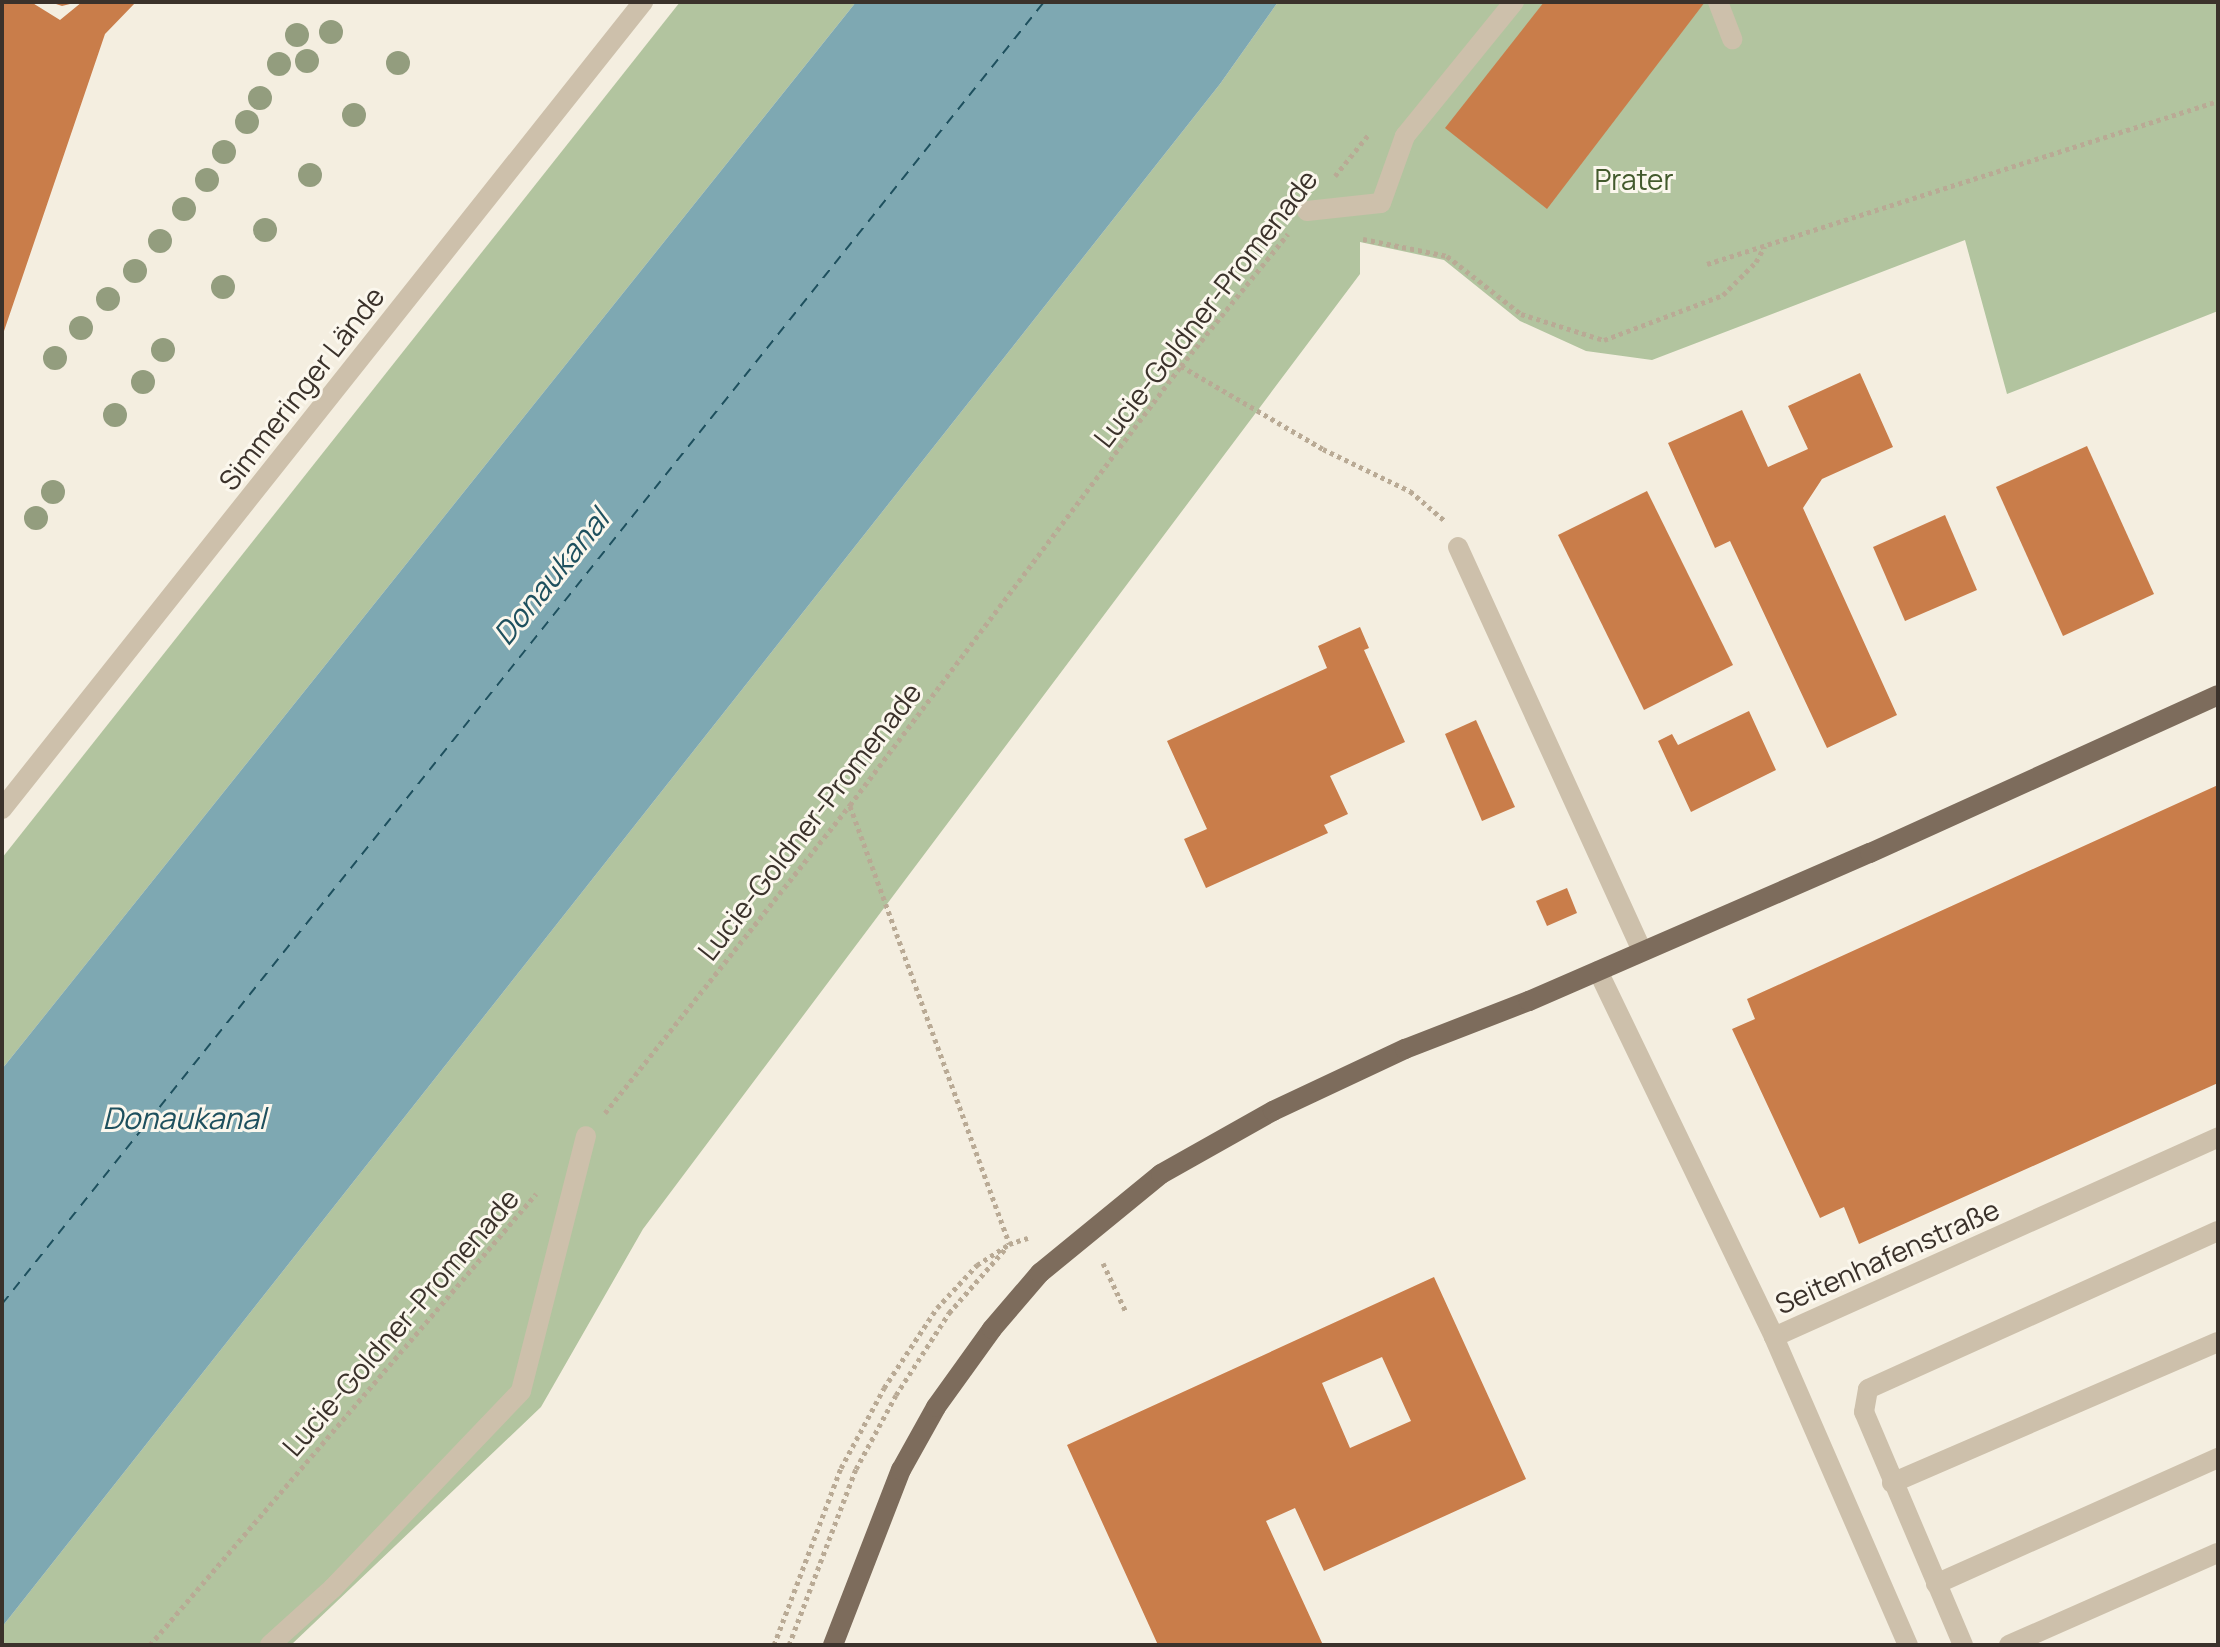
<!DOCTYPE html>
<html>
<head>
<meta charset="utf-8">
<style>
  body { margin:0 }
  #map { position:relative; width:2220px; height:1647px; overflow:hidden; background:#f4eee0; font-family:Manrope,sans-serif }
  div>[style] { position:absolute }
  .green>* { inset:0; background:#b2c49f }
  .water>* { inset:0; background:#7ea8b2 }
  .ferry>* { height:2px; margin-top:-1px; transform-origin:0; background:repeating-linear-gradient(90deg,#1e505e 0 10px,transparent 0 18px) }
  .building>* { inset:0; background:#c97d4a }
  .path>* { height:5px; margin-top:-2.5px; transform-origin:0; background:repeating-linear-gradient(90deg,#b9aa95 0 4px,transparent 0 8px) }
  .service>* { height:20px; margin:-10px; padding:0 10px; transform-origin:10px; border-radius:10px; background:#cdc0ab }
  .minor>* { height:20px; margin:-10px; padding:0 10px; transform-origin:10px; border-radius:10px; background:#cdc0ab }
  .primary>* { height:20px; margin:-10px; padding:0 10px; transform-origin:10px; border-radius:10px; background:#7d6c5c }
  .trees>* { width:24px; height:24px; margin:-12px; border-radius:50%; background:#939d7e }
  span { translate:-50% -50%; white-space:nowrap; text-align:center; line-height:1.15; -webkit-text-stroke:6px #fbf7ed; paint-order:stroke }
  .park-label { font-size:28px; color:#435a2d }
  .street-label { font-size:28px; color:#3b322b }
  .water-label { font-size:30px; color:#1e505e; font-style:italic }
  .frame { position:absolute; inset:0; border:4px solid #3b322b; pointer-events:none }
</style>
</head>
<body>
<div id="map">
  <div class="green">
    <div style="clip-path:polygon(680px 2px,856px 2px,2px 1069px,2px 858px)"></div>
    <div style="clip-path:polygon(1278px 2px,2218px 2px,2218px 311px,2007px 394px,1965px 240px,1652px 360px,1586px 351px,1520px 321px,1444px 260px,1360px 242px,1360px 274px,643px 1229px,541px 1407px,291px 1645px,2px 1645px,2px 1627px,1220px 84px)"></div>
  </div>
  <div class="water">
    <div style="clip-path:polygon(856px 2px,1278px 2px,1220px 84px,2px 1627px,2px 1069px)"></div>
  </div>
  <div class="ferry">
    <div style="left:2px;top:1304px;width:1668px;rotate:-51.33deg"></div>
  </div>
  <div class="building">
    <div style="clip-path:polygon(2px 2px,31px 2px,60px 20px,82px 2px,136px 2px,105px 34px,3px 334px)"></div>
    <div style="clip-path:polygon(50px 2px,74px 2px,74px 3px,62px 6px)"></div>
    <div style="clip-path:polygon(1544px 2px,1705px 2px,1547px 209px,1445px 128px)"></div>
    <div style="clip-path:polygon(1860px 373px,1893px 447px,1822px 479px,1803px 508px,1897px 715px,1827px 748px,1730px 541px,1715px 548px,1668px 443px,1742px 410px,1768px 467px,1808px 449px,1788px 406px)"></div>
    <div style="clip-path:polygon(2087px 446px,2154px 594px,2063px 636px,1996px 487px)"></div>
    <div style="clip-path:polygon(1647px 491px,1733px 665px,1644px 710px,1558px 535px)"></div>
    <div style="clip-path:polygon(1945px 515px,1977px 590px,1905px 621px,1873px 547px)"></div>
    <div style="clip-path:polygon(1360px 627px,1369px 648px,1364px 650px,1405px 742px,1330px 776px,1348px 814px,1324px 825px,1328px 833px,1206px 888px,1184px 839px,1207px 829px,1167px 741px,1327px 668px,1318px 646px)"></div>
    <div style="clip-path:polygon(1749px 711px,1776px 770px,1691px 812px,1658px 741px,1672px 734px,1678px 745px)"></div>
    <div style="clip-path:polygon(1476px 720px,1515px 807px,1482px 821px,1445px 734px)"></div>
    <div style="clip-path:polygon(2218px 785px,2218px 1083px,1859px 1244px,1844px 1207px,1820px 1218px,1732px 1029px,1755px 1019px,1747px 999px)"></div>
    <div style="clip-path:polygon(1567px 888px,1577px 913px,1547px 926px,1536px 901px)"></div>
    <div style="clip-path:polygon(evenodd,1434px 1277px,1526px 1479px,1324px 1571px,1295px 1508px,1266px 1521px,1323px 1645px,1158px 1645px,1067px 1445px,1434px 1277px,1382px 1357px,1411px 1421px,1350px 1448px,1322px 1383px,1382px 1357px)"></div>
  </div>
  <div class="path">
    <div style="left:1335px;top:176px;width:54px;rotate:-51deg"></div>
    <div style="left:1363px;top:239px;width:86px;rotate:11.4deg"></div>
    <div style="left:1447px;top:256px;width:94px;rotate:38.1deg"></div>
    <div style="left:1521px;top:314px;width:87px;rotate:17.4deg"></div>
    <div style="left:1604px;top:340px;width:127px;rotate:-20.7deg"></div>
    <div style="left:1723px;top:295px;width:47px;rotate:-45deg"></div>
    <div style="left:1756px;top:262px;width:18px;rotate:-61deg"></div>
    <div style="left:1707px;top:264px;width:536px;rotate:-17.69deg"></div>
    <div style="left:1181px;top:366px;width:164px;rotate:30.3deg"></div>
    <div style="left:1323px;top:449px;width:97px;rotate:25.8deg"></div>
    <div style="left:1410px;top:491px;width:46px;rotate:40.6deg"></div>
    <div style="left:850px;top:806px;width:466px;rotate:70deg"></div>
    <div style="left:1009px;top:1244px;width:20px;rotate:-18deg"></div>
    <div style="left:605px;top:1113px;width:394px;rotate:-51.5deg"></div>
    <div style="left:850px;top:805px;width:550px;rotate:-52.98deg"></div>
    <div style="left:1181px;top:366px;width:170px;rotate:-51deg"></div>
    <div style="left:1103px;top:1263px;width:54px;rotate:64.9deg"></div>
    <div style="left:150px;top:1645px;width:594px;rotate:-49.44deg"></div>
    <div style="left:774px;top:1645px;width:189px;rotate:-69.3deg"></div>
    <div style="left:841px;top:1468px;width:91px;rotate:-61.7deg"></div>
    <div style="left:884px;top:1388px;width:96px;rotate:-56.5deg"></div>
    <div style="left:937px;top:1308px;width:59px;rotate:-47.1deg"></div>
    <div style="left:977px;top:1265px;width:38px;rotate:-33deg"></div>
    <div style="left:789px;top:1645px;width:188px;rotate:-69.2deg"></div>
    <div style="left:856px;top:1469px;width:84px;rotate:-61.6deg"></div>
    <div style="left:896px;top:1395px;width:98px;rotate:-57.1deg"></div>
    <div style="left:949px;top:1313px;width:85px;rotate:-48.8deg"></div>
  </div>
  <div class="service">
    <div style="left:1718px;top:2px;width:40px;rotate:69deg"></div>
    <div style="left:1307px;top:211px;width:74px;rotate:-6.2deg"></div>
    <div style="left:1381px;top:203px;width:71px;rotate:-70.3deg"></div>
    <div style="left:1405px;top:136px;width:173px;rotate:-50.9deg"></div>
    <div style="left:2px;top:809px;width:1031px;rotate:-51.54deg"></div>
    <div style="left:1598px;top:971px;width:406px;rotate:64.3deg"></div>
    <div style="left:1774px;top:1337px;width:487px;rotate:-24.2deg"></div>
    <div style="left:1774px;top:1337px;width:336px;rotate:66.5deg"></div>
    <div style="left:1892px;top:1483px;width:355px;rotate:-23.4deg"></div>
    <div style="left:1936px;top:1584px;width:309px;rotate:-24.1deg"></div>
    <div style="left:270px;top:1645px;width:85px;rotate:-42.1deg"></div>
    <div style="left:333px;top:1588px;width:272px;rotate:-46.3deg"></div>
    <div style="left:521px;top:1391px;width:263px;rotate:-75.7deg"></div>
    <div style="left:1963px;top:1645px;width:253px;rotate:-113deg"></div>
    <div style="left:1864px;top:1412px;width:23px;rotate:-80deg"></div>
    <div style="left:1868px;top:1389px;width:384px;rotate:-24.3deg"></div>
    <div style="left:2009px;top:1645px;width:228px;rotate:-23.8deg"></div>
  </div>
  <div class="minor">
    <div style="left:1458px;top:547px;width:443px;rotate:65.5deg"></div>
  </div>
  <div class="primary">
    <div style="left:833px;top:1645px;width:188px;rotate:-68.8deg"></div>
    <div style="left:901px;top:1470px;width:72px;rotate:-60.9deg"></div>
    <div style="left:936px;top:1407px;width:96px;rotate:-54.3deg"></div>
    <div style="left:992px;top:1329px;width:74px;rotate:-49.4deg"></div>
    <div style="left:1040px;top:1273px;width:156px;rotate:-39.3deg"></div>
    <div style="left:1161px;top:1174px;width:129px;rotate:-29.4deg"></div>
    <div style="left:1273px;top:1111px;width:146px;rotate:-25.2deg"></div>
    <div style="left:1405px;top:1049px;width:133px;rotate:-21.2deg"></div>
    <div style="left:1529px;top:1001px;width:372px;rotate:-23.5deg"></div>
    <div style="left:1870px;top:853px;width:382px;rotate:-24.4deg"></div>
  </div>
  <div class="trees">
    <div style="left:331px;top:32px"></div>
    <div style="left:297px;top:35px"></div>
    <div style="left:307px;top:61px"></div>
    <div style="left:398px;top:63px"></div>
    <div style="left:279px;top:64px"></div>
    <div style="left:260px;top:98px"></div>
    <div style="left:354px;top:115px"></div>
    <div style="left:247px;top:122px"></div>
    <div style="left:224px;top:152px"></div>
    <div style="left:310px;top:175px"></div>
    <div style="left:207px;top:180px"></div>
    <div style="left:184px;top:209px"></div>
    <div style="left:265px;top:230px"></div>
    <div style="left:160px;top:241px"></div>
    <div style="left:135px;top:271px"></div>
    <div style="left:223px;top:287px"></div>
    <div style="left:108px;top:299px"></div>
    <div style="left:81px;top:328px"></div>
    <div style="left:163px;top:350px"></div>
    <div style="left:55px;top:358px"></div>
    <div style="left:143px;top:382px"></div>
    <div style="left:115px;top:415px"></div>
    <div style="left:53px;top:492px"></div>
    <div style="left:36px;top:518px"></div>
  </div>
  <div class="park-label">
    <span style="left:1634px;top:179px">Prater</span>
  </div>
  <div class="street-label">
    <span style="left:1205px;top:308px;rotate:-52deg">Lucie-Goldner-Promenade</span>
    <span style="left:301px;top:388px;rotate:-52deg">Simmeringer Lände</span>
    <span style="left:809px;top:821px;rotate:-52deg">Lucie-Goldner-Promenade</span>
    <span style="left:1887px;top:1256px;rotate:-24deg">Seitenhafenstraße</span>
    <span style="left:400px;top:1322px;rotate:-49deg">Lucie-Goldner-Promenade</span>
  </div>
  <div class="water-label">
    <span style="left:551px;top:577px;rotate:-51deg">Donaukanal</span>
    <span style="left:184px;top:1118px">Donaukanal</span>
  </div>
  <div class="frame"></div>
</div>
</body>
</html>
